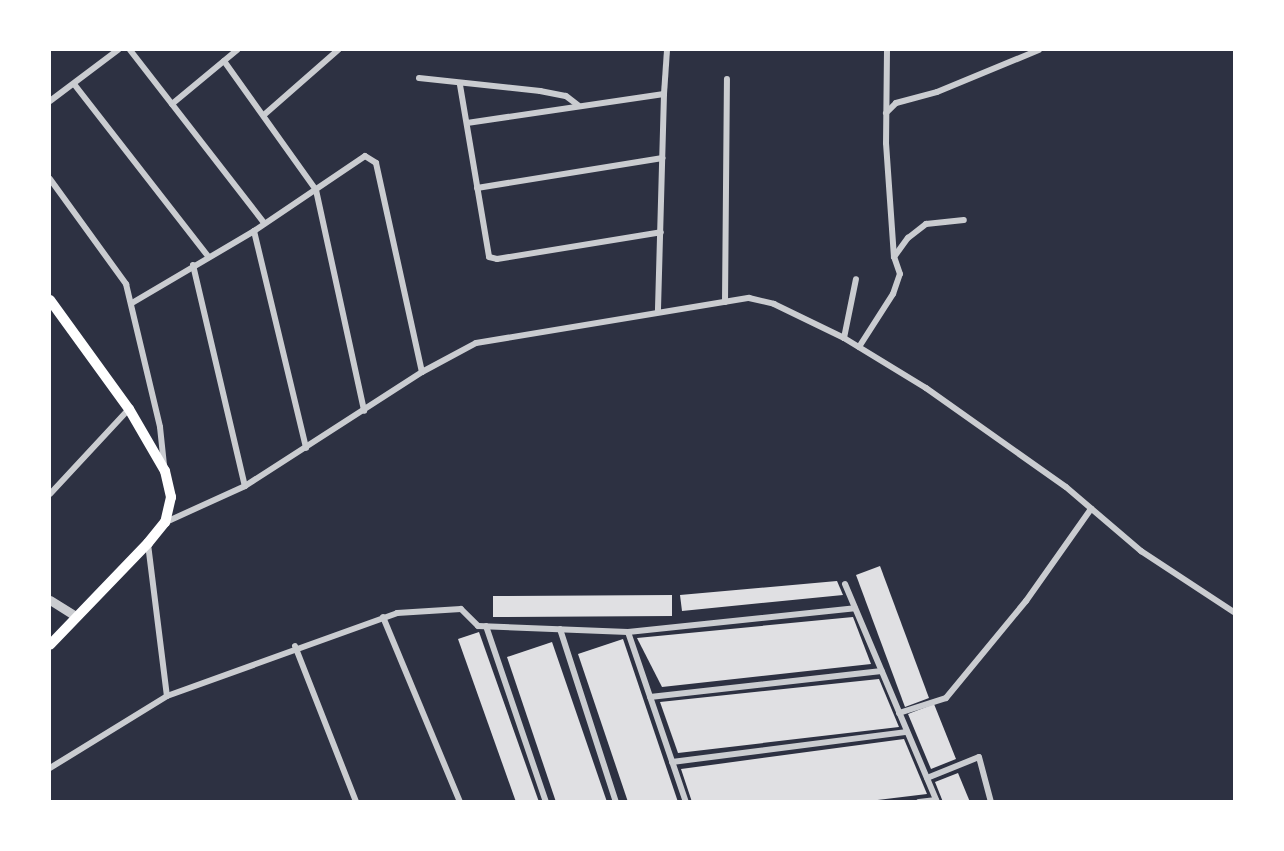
<!DOCTYPE html>
<html>
<head>
<meta charset="utf-8">
<style>
  body { margin:0 }
  #map { position:relative; width:1284px; height:851px; overflow:hidden; background:#2d3142; font-family:Arial,sans-serif }
  div>[style] { position:absolute }
  .building>* { inset:0; background:#e0e0e3 }
  .minor>* { height:6px; margin:-3px; padding:0 3px; transform-origin:3px; border-radius:3px; background:#caccd0 }
  .tertiary>* { height:9px; margin:-4.5px; padding:0 4.5px; transform-origin:4.5px; border-radius:4.5px; background:#caccd0 }
  .secondary>* { height:10px; margin:-5px; padding:0 5px; transform-origin:5px; border-radius:5px; background:#fff }
  span { translate:-50% -50%; white-space:nowrap; text-align:center; line-height:1.15; -webkit-text-stroke:4.5px #fff; paint-order:stroke }
  .frame { position:absolute; inset:0; border:51px solid #fff; pointer-events:none }
</style>
</head>
<body>
<div id="map">
  <div class="building">
    <div style="clip-path:polygon(880px 566px,929px 698px,905px 707px,856px 575px)"></div>
    <div style="clip-path:polygon(837px 581px,843px 595px,682px 611px,680px 595px)"></div>
    <div style="clip-path:polygon(672px 595px,672px 616px,493px 617px,493px 596px)"></div>
    <div style="clip-path:polygon(853px 617px,871px 664px,662px 687px,637px 638px)"></div>
    <div style="clip-path:polygon(479px 632px,539px 802px,516px 802px,458px 639px)"></div>
    <div style="clip-path:polygon(623px 639px,678px 802px,628px 802px,578px 654px)"></div>
    <div style="clip-path:polygon(552px 642px,607px 802px,556px 802px,507px 657px)"></div>
    <div style="clip-path:polygon(879px 679px,899px 727px,678px 753px,660px 702px)"></div>
    <div style="clip-path:polygon(934px 704px,956px 759px,931px 769px,908px 714px)"></div>
    <div style="clip-path:polygon(904px 739px,927px 794px,861px 802px,692px 802px,681px 769px)"></div>
    <div style="clip-path:polygon(958px 773px,970px 802px,943px 802px,935px 782px)"></div>
  </div>
  <div class="minor">
    <div style="left:130px;top:50px;width:219px;rotate:52.2deg"></div>
    <div style="left:887px;top:50px;width:93px;rotate:90.6deg"></div>
    <div style="left:886px;top:143px;width:114px;rotate:86deg"></div>
    <div style="left:224px;top:61px;width:158px;rotate:54.5deg"></div>
    <div style="left:316px;top:190px;width:226px;rotate:77.7deg"></div>
    <div style="left:419px;top:78px;width:122px;rotate:6.1deg"></div>
    <div style="left:540px;top:91px;width:26px;rotate:11deg"></div>
    <div style="left:566px;top:96px;width:15px;rotate:37deg"></div>
    <div style="left:74px;top:84px;width:218px;rotate:52.1deg"></div>
    <div style="left:460px;top:85px;width:174px;rotate:80.4deg"></div>
    <div style="left:489px;top:257px;width:8px;rotate:14deg"></div>
    <div style="left:497px;top:259px;width:166px;rotate:-9.3deg"></div>
    <div style="left:664px;top:94px;width:44px;rotate:-86.1deg"></div>
    <div style="left:50px;top:101px;width:85px;rotate:-36.9deg"></div>
    <div style="left:172px;top:104px;width:85px;rotate:-39.7deg"></div>
    <div style="left:886px;top:113px;width:14px;rotate:-45deg"></div>
    <div style="left:896px;top:103px;width:42px;rotate:-15deg"></div>
    <div style="left:937px;top:92px;width:110px;rotate:-22.4deg"></div>
    <div style="left:265px;top:114px;width:97px;rotate:-41.2deg"></div>
    <div style="left:467px;top:123px;width:199px;rotate:-8.4deg"></div>
    <div style="left:664px;top:94px;width:218px;rotate:91.6deg"></div>
    <div style="left:50px;top:179px;width:130px;rotate:54.1deg"></div>
    <div style="left:126px;top:284px;width:147px;rotate:76.6deg"></div>
    <div style="left:160px;top:427px;width:38px;rotate:84deg"></div>
    <div style="left:477px;top:188px;width:188px;rotate:-9.2deg"></div>
    <div style="left:254px;top:231px;width:223px;rotate:76.5deg"></div>
    <div style="left:193px;top:265px;width:227px;rotate:76.8deg"></div>
    <div style="left:725px;top:302px;width:223px;rotate:-89.5deg"></div>
    <div style="left:132px;top:303px;width:142px;rotate:-30.5deg"></div>
    <div style="left:254px;top:231px;width:134px;rotate:-34deg"></div>
    <div style="left:365px;top:156px;width:13px;rotate:32deg"></div>
    <div style="left:376px;top:163px;width:214px;rotate:77.6deg"></div>
    <div style="left:844px;top:338px;width:60px;rotate:-78.5deg"></div>
    <div style="left:859px;top:347px;width:63px;rotate:-57.3deg"></div>
    <div style="left:893px;top:294px;width:21px;rotate:-71deg"></div>
    <div style="left:900px;top:274px;width:18px;rotate:-109deg"></div>
    <div style="left:894px;top:257px;width:24px;rotate:-54deg"></div>
    <div style="left:908px;top:238px;width:23px;rotate:-38deg"></div>
    <div style="left:926px;top:224px;width:38px;rotate:-6deg"></div>
    <div style="left:50px;top:494px;width:116px;rotate:-47.1deg"></div>
    <div style="left:166px;top:522px;width:87px;rotate:-24.5deg"></div>
    <div style="left:245px;top:486px;width:211px;rotate:-32.8deg"></div>
    <div style="left:422px;top:372px;width:61px;rotate:-28.2deg"></div>
    <div style="left:476px;top:343px;width:277px;rotate:-9.4deg"></div>
    <div style="left:749px;top:298px;width:26px;rotate:13deg"></div>
    <div style="left:774px;top:304px;width:78px;rotate:25.9deg"></div>
    <div style="left:844px;top:338px;width:96px;rotate:31.4deg"></div>
    <div style="left:926px;top:388px;width:171px;rotate:35.3deg"></div>
    <div style="left:1066px;top:487px;width:99px;rotate:40.5deg"></div>
    <div style="left:1141px;top:551px;width:111px;rotate:33.3deg"></div>
    <div style="left:148px;top:544px;width:153px;rotate:82.9deg"></div>
    <div style="left:845px;top:584px;width:237px;rotate:67.1deg"></div>
    <div style="left:383px;top:617px;width:200px;rotate:67.4deg"></div>
    <div style="left:486px;top:626px;width:186px;rotate:71.2deg"></div>
    <div style="left:560px;top:629px;width:182px;rotate:72.1deg"></div>
    <div style="left:628px;top:632px;width:180px;rotate:71.2deg"></div>
    <div style="left:295px;top:646px;width:168px;rotate:68.6deg"></div>
    <div style="left:650px;top:697px;width:233px;rotate:-6.4deg"></div>
    <div style="left:899px;top:713px;width:49px;rotate:-17.7deg"></div>
    <div style="left:946px;top:698px;width:126px;rotate:-50.5deg"></div>
    <div style="left:1026px;top:601px;width:113px;rotate:-54.8deg"></div>
    <div style="left:672px;top:762px;width:237px;rotate:-7.3deg"></div>
    <div style="left:50px;top:768px;width:137px;rotate:-31.6deg"></div>
    <div style="left:167px;top:696px;width:245px;rotate:-19.8deg"></div>
    <div style="left:397px;top:613px;width:64px;rotate:-3.6deg"></div>
    <div style="left:461px;top:609px;width:24px;rotate:45deg"></div>
    <div style="left:478px;top:626px;width:150px;rotate:2.3deg"></div>
    <div style="left:628px;top:632px;width:228px;rotate:-6deg"></div>
    <div style="left:927px;top:778px;width:56px;rotate:-22deg"></div>
    <div style="left:979px;top:757px;width:47px;rotate:75.1deg"></div>
    <div style="left:919px;top:802px;width:17px;rotate:-7deg"></div>
  </div>
  <div class="tertiary">
    <div style="left:50px;top:600px;width:28px;rotate:32deg"></div>
  </div>
  <div class="secondary">
    <div style="left:50px;top:300px;width:135px;rotate:54.1deg"></div>
    <div style="left:129px;top:409px;width:72px;rotate:59.9deg"></div>
    <div style="left:165px;top:471px;width:27px;rotate:77deg"></div>
    <div style="left:171px;top:497px;width:26px;rotate:103deg"></div>
    <div style="left:165px;top:522px;width:27px;rotate:129deg"></div>
    <div style="left:148px;top:543px;width:141px;rotate:133.9deg"></div>
  </div>
  <div class="frame"></div>
</div>
</body>
</html>
